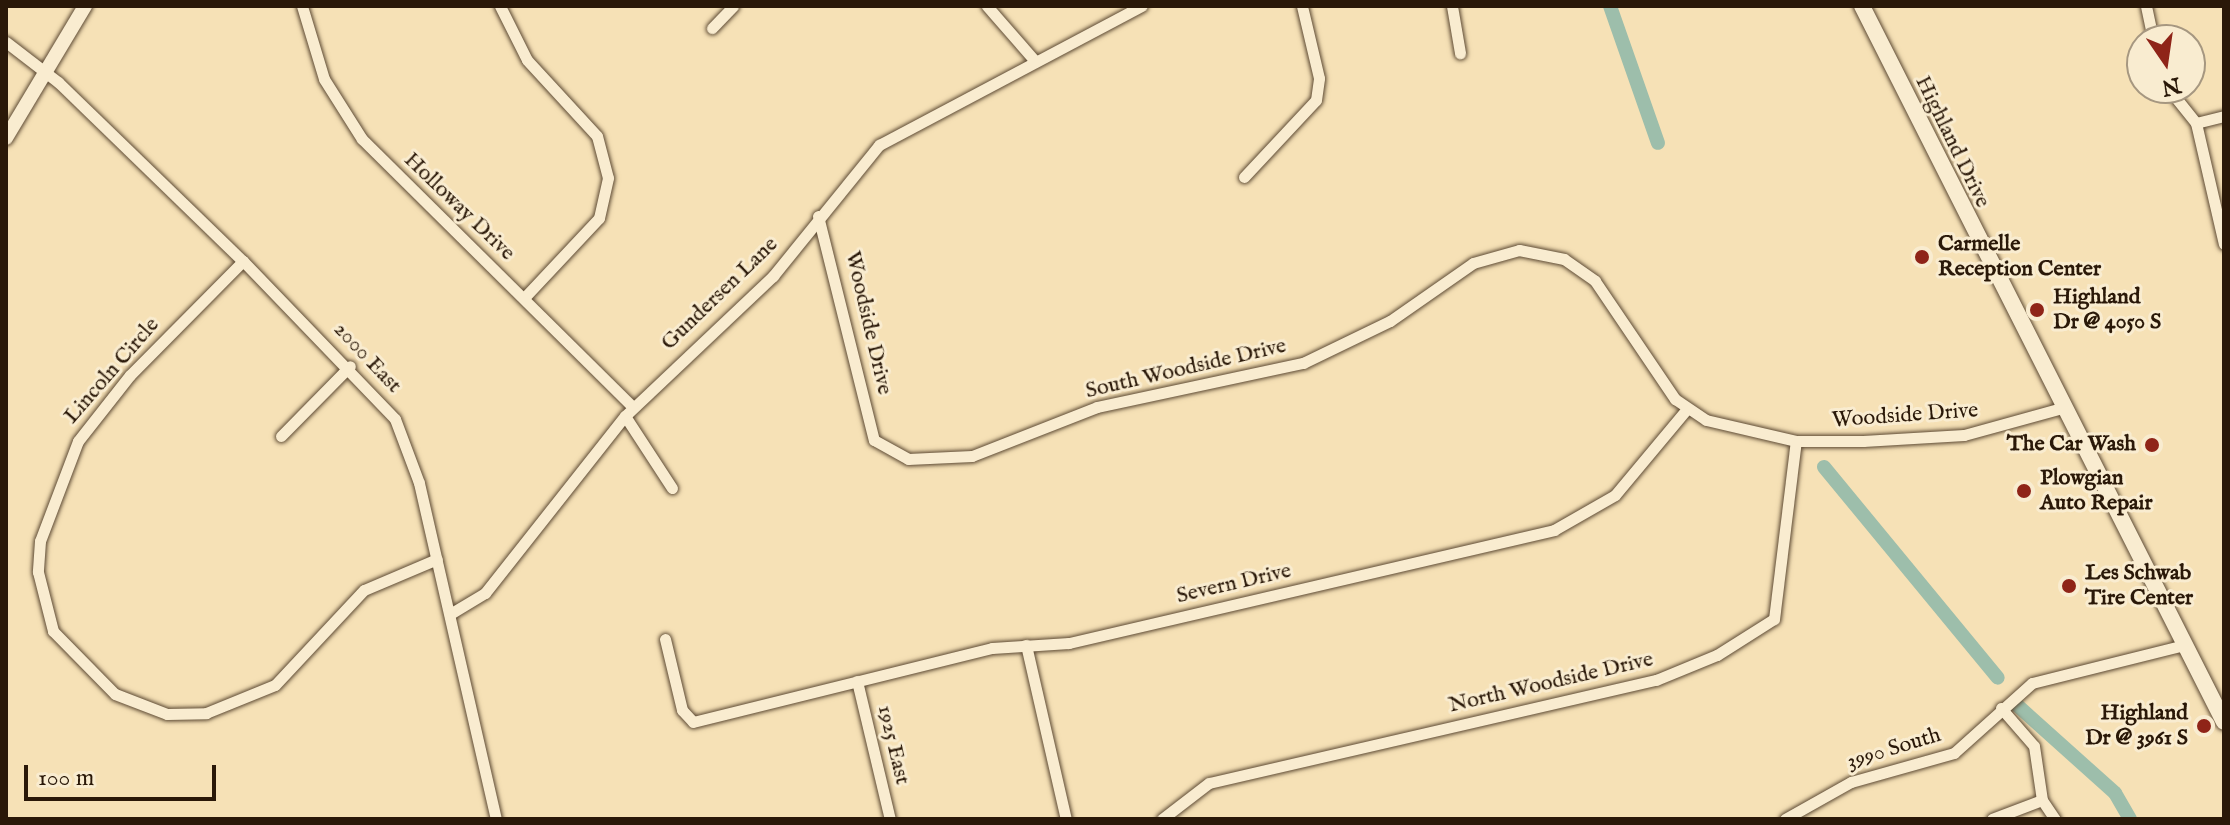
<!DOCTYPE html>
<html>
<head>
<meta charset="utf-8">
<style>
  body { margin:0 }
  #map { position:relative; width:2230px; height:825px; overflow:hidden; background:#f6e1b6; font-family:"IM FELL English",serif }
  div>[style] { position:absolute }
  .canal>* { height:14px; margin:-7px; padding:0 7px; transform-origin:7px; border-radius:7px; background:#9dbeab }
  .roads { filter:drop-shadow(0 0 2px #5d4a34) drop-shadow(0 0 2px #5d4a34) }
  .minor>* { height:11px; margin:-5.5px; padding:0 5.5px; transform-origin:5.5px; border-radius:5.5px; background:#f9ecd0 }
  .tertiary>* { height:14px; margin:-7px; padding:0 7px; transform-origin:7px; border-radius:7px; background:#f9ecd0 }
  .secondary>* { height:16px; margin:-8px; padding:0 8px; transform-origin:8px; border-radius:8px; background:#f9ecd0 }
  .dots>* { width:22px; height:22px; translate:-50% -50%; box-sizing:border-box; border:4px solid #f9ecd0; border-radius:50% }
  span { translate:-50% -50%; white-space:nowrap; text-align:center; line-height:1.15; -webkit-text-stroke:6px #f9ecd0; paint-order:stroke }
  .street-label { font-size:22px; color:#2a1808 }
  .poi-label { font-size:22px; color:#2a1808; font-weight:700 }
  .left { translate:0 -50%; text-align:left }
  .right { translate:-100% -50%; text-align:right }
  .frame { position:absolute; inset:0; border:8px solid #2a1808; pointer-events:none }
  .north { position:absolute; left:2126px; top:24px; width:80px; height:80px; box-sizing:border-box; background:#f9ecd0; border:2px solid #a69780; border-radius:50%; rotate:167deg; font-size:22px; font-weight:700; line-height:32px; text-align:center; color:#2a1808 }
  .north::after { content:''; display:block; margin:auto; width:28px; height:36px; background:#8f2418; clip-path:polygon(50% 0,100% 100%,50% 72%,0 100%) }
  .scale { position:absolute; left:24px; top:765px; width:192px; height:36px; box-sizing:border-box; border:4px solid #2a1808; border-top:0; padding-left:10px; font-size:24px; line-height:28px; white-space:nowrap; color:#2a1808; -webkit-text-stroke:6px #f9ecd0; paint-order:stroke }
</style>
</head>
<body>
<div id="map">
  <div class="canal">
    <div style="left:1610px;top:6px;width:145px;rotate:70.7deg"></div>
    <div style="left:1824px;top:467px;width:273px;rotate:50.5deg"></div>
    <div style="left:2018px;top:706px;width:130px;rotate:41.9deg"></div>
    <div style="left:2115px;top:793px;width:30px;rotate:60deg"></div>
  </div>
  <div class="roads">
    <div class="minor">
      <div style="left:302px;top:6px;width:76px;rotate:73.2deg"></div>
      <div style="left:324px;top:79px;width:71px;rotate:57.7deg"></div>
      <div style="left:362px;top:139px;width:381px;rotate:44.7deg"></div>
      <div style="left:500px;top:6px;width:60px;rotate:63.4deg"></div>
      <div style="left:527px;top:60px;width:103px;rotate:47.4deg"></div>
      <div style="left:597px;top:136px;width:43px;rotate:75.3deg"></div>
      <div style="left:608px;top:178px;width:41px;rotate:102.7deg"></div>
      <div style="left:599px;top:218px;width:110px;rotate:133.2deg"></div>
      <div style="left:987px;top:6px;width:73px;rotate:48.9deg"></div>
      <div style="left:1452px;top:6px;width:48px;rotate:80.3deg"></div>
      <div style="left:2146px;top:6px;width:35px;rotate:78deg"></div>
      <div style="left:712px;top:28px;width:30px;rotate:-46deg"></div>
      <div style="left:6px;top:42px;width:66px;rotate:37.6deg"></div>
      <div style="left:58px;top:82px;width:257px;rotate:44.1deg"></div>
      <div style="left:243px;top:261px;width:219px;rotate:46.1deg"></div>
      <div style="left:395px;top:419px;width:68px;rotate:69.4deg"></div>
      <div style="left:419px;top:483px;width:345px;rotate:77.1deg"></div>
      <div style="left:2168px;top:88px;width:45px;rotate:51.3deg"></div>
      <div style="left:2196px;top:123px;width:124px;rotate:77deg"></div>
      <div style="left:2196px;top:123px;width:29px;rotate:-14deg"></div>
      <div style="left:1244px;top:177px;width:105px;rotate:-46.9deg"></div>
      <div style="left:1316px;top:100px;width:22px;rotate:-82deg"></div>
      <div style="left:1319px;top:78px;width:74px;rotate:-103.3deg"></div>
      <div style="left:818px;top:216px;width:231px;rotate:76deg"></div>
      <div style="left:874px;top:440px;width:39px;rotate:29deg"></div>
      <div style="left:908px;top:459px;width:64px;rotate:-2.7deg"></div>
      <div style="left:972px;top:456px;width:134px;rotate:-21.4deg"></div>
      <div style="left:1097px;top:407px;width:211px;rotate:-12.1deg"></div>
      <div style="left:1303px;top:363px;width:97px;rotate:-25.8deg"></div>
      <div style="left:1390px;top:321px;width:101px;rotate:-34.9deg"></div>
      <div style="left:1473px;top:263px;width:48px;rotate:-15.8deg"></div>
      <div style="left:1519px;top:250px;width:46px;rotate:11.3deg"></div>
      <div style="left:1564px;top:259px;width:38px;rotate:35deg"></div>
      <div style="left:1595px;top:281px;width:143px;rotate:55.9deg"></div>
      <div style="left:1675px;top:399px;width:37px;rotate:34deg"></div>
      <div style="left:1706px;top:420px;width:92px;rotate:13.1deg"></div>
      <div style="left:1796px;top:441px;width:67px"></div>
      <div style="left:1863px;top:441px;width:101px;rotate:-3.4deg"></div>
      <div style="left:1964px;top:435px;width:102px;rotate:-15.4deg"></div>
      <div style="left:243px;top:261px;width:161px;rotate:134.7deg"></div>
      <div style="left:130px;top:375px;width:84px;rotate:128.2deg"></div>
      <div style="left:78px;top:441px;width:107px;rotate:110.8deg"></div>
      <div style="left:40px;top:541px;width:31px;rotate:94deg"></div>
      <div style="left:38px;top:572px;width:61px;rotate:75.7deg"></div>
      <div style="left:53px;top:631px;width:88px;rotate:45.5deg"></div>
      <div style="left:115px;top:694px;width:56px;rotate:21deg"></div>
      <div style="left:167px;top:714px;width:39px;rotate:-1deg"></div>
      <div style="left:206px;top:713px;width:74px;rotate:-22.1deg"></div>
      <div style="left:275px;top:685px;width:130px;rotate:-46.9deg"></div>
      <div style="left:364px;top:590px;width:79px;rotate:-23deg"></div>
      <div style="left:625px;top:416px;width:86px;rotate:56.9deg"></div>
      <div style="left:281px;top:436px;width:98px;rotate:-45.4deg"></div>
      <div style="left:450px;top:614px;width:41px;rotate:-31deg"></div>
      <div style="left:485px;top:593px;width:226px;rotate:-51.7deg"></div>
      <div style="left:625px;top:416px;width:204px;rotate:-43.4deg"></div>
      <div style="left:773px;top:276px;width:169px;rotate:-51deg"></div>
      <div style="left:879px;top:145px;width:297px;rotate:-27.9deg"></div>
      <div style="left:665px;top:639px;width:73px;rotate:76.5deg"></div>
      <div style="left:682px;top:710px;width:16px;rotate:47deg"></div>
      <div style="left:693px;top:722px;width:308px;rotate:-13.9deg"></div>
      <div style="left:992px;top:648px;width:77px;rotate:-3.7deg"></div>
      <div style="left:1069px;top:643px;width:498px;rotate:-13.1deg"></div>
      <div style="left:1554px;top:530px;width:70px;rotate:-29.8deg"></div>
      <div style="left:1615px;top:495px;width:111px;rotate:-50.1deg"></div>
      <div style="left:1026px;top:645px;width:179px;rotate:77.1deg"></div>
      <div style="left:857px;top:681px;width:142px;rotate:76.6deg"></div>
      <div style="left:2001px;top:708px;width:50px;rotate:49deg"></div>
      <div style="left:2034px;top:746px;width:55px;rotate:81.6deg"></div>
      <div style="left:2042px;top:800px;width:23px;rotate:56deg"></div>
      <div style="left:1162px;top:819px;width:59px;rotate:-37.5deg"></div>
      <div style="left:1209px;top:783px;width:459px;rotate:-13deg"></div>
      <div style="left:1656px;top:680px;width:66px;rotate:-22.3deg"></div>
      <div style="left:1717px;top:655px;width:67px;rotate:-32.3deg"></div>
      <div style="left:1774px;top:619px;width:179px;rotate:-83deg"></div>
      <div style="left:1785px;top:819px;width:76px;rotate:-29.3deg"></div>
      <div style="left:1851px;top:782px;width:107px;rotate:-15.7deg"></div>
      <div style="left:1954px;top:753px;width:105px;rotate:-41.9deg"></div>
      <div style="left:2032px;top:683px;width:157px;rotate:-14deg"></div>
      <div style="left:1992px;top:819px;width:53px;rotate:-20.8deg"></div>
    </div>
    <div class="tertiary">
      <div style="left:6px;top:138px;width:154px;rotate:-59.1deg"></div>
    </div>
    <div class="secondary">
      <div style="left:1862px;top:6px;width:802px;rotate:63.18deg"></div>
    </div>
  </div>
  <div class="dots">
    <div style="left:1922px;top:257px;background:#8f2418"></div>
    <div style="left:2037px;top:310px;background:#8f2418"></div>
    <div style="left:2152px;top:445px;background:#8f2418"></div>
    <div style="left:2024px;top:491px;background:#8f2418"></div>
    <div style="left:2069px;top:586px;background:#8f2418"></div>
    <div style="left:2204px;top:726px;background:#8f2418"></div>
  </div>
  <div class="street-label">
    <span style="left:1952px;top:142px;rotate:64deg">Highland Drive</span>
    <span style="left:459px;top:207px;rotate:44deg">Holloway Drive</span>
    <span style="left:720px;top:294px;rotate:-44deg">Gundersen Lane</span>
    <span style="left:868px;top:323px;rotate:77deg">Woodside Drive</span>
    <span style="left:367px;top:358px;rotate:47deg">2000 East</span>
    <span style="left:1186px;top:369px;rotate:-13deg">South Woodside Drive</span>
    <span style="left:112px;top:371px;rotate:-49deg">Lincoln Circle</span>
    <span style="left:1905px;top:416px;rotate:-4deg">Woodside Drive</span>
    <span style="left:1234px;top:584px;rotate:-13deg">Severn Drive</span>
    <span style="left:1551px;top:683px;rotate:-13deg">North Woodside Drive</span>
    <span style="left:893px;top:745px;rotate:77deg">1925 East</span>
    <span style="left:1894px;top:749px;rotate:-17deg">3990 South</span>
  </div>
  <div class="poi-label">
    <span class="left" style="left:1938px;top:257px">Carmelle<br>Reception Center</span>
    <span class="left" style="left:2053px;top:310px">Highland<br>Dr @ 4050 S</span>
    <span class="right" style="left:2136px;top:445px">The Car Wash</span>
    <span class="left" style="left:2040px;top:491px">Plowgian<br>Auto Repair</span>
    <span class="left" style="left:2085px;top:586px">Les Schwab<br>Tire Center</span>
    <span class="right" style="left:2188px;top:726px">Highland<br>Dr @ 3961 S</span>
  </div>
  <div class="frame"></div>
  <div class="north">N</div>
  <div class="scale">100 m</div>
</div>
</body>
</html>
